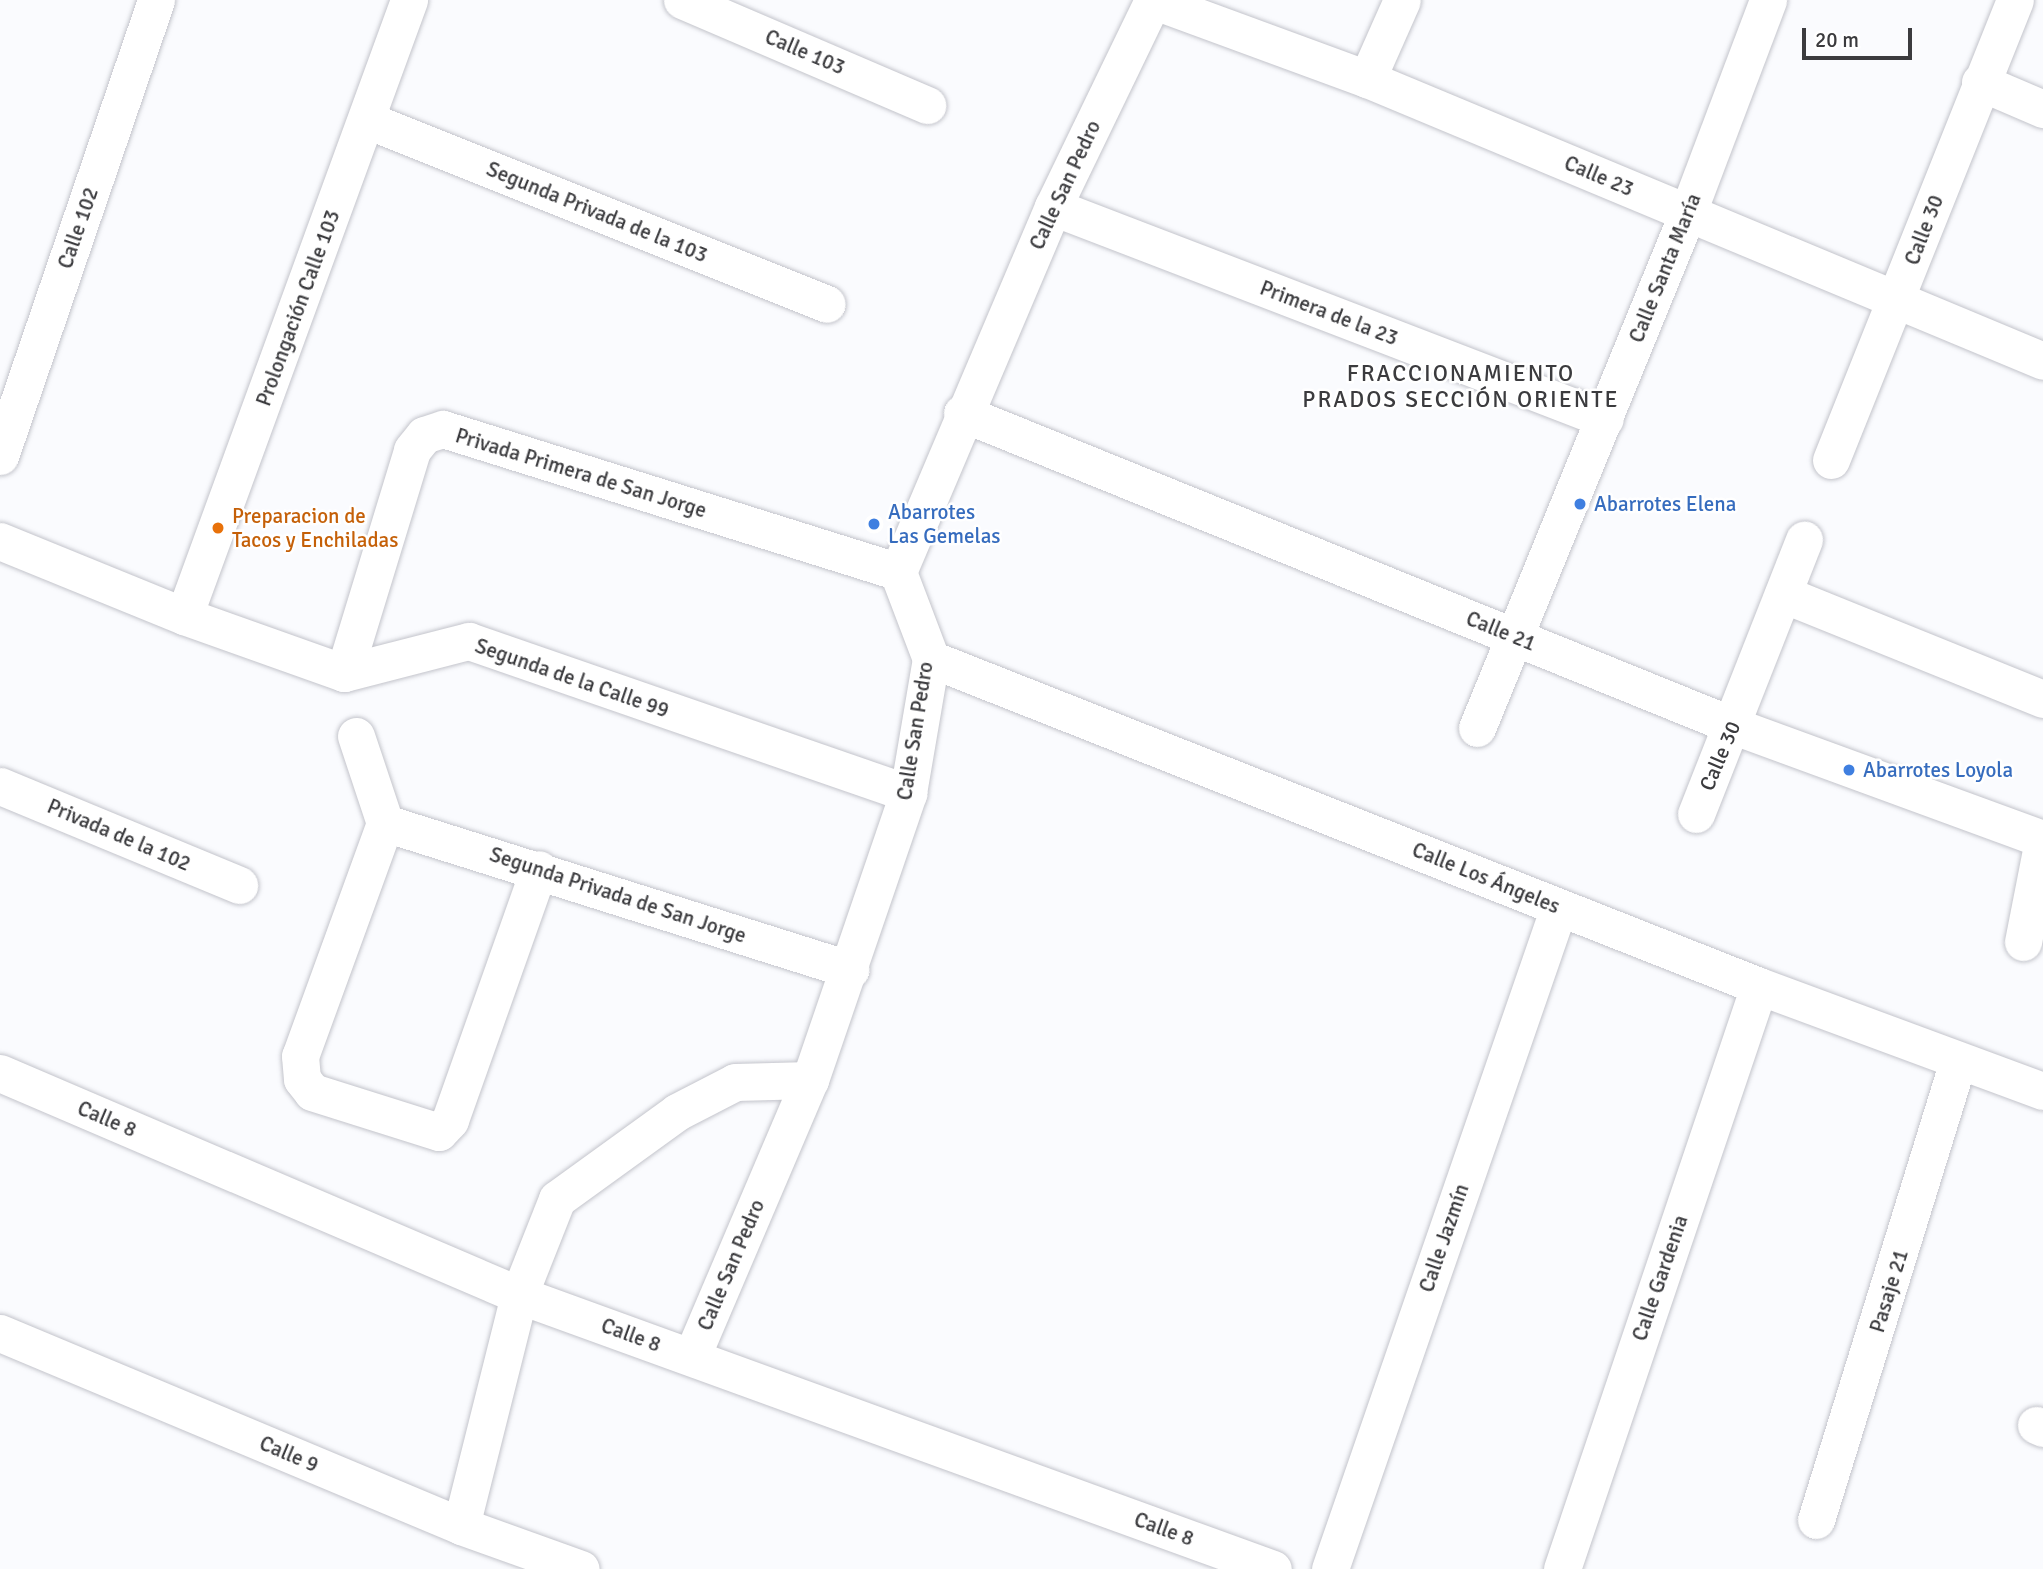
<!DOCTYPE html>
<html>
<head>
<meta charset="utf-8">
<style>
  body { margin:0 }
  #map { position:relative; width:2043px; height:1569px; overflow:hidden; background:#fafbfe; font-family:Signika,sans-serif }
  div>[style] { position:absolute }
  .roads { filter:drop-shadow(0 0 2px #c3c4cb) drop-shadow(0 0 2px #c3c4cb) }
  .street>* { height:37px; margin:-18.5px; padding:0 18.5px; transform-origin:18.5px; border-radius:18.5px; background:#fff }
  .dots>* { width:19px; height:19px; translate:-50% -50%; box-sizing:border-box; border:4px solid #fff; border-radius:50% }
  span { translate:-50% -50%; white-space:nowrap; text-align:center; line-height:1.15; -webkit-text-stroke:5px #fff; paint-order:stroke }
  .street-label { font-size:21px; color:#3b3b3e }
  .shop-label { font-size:21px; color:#366cbe }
  .left { translate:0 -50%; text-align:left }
  .food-label { font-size:21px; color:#c56008 }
  .neighbourhood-label { font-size:23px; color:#3b3b3e; letter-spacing:2px }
  .scale { position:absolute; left:1802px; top:28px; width:110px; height:32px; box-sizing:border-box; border:4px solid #3b3b3e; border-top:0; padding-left:9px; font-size:21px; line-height:24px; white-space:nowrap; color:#3b3b3e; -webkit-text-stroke:5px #fff; paint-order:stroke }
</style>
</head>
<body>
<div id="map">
  <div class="roads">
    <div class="street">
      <div style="left:682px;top:0;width:267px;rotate:23.2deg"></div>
      <div style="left:1152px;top:0;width:229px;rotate:20.2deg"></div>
      <div style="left:1367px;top:79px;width:732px;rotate:22.64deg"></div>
      <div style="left:1367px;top:79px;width:86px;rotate:-66.1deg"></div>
      <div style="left:1980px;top:82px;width:69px;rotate:23.2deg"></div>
      <div style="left:367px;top:120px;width:495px;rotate:21.8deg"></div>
      <div style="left:1053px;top:207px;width:591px;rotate:21.01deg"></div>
      <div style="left:962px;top:413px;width:833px;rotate:22.07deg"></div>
      <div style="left:1734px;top:726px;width:329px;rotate:20.1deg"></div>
      <div style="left:0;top:456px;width:482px;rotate:-71.1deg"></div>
      <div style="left:1831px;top:460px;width:495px;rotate:-68.2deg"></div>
      <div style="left:0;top:541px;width:199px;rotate:22.2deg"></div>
      <div style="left:184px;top:616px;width:170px;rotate:19.6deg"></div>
      <div style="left:344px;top:673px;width:129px;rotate:-14.4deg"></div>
      <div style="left:469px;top:641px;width:465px;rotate:19.1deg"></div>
      <div style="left:1783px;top:594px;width:280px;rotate:22deg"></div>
      <div style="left:184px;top:616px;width:656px;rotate:-69.93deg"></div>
      <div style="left:931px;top:659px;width:890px;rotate:21.55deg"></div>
      <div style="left:1759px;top:986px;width:303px;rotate:20.3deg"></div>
      <div style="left:344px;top:673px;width:233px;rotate:-73deg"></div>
      <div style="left:412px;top:450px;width:19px;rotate:-51deg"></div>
      <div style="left:424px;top:435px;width:20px;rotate:-18deg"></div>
      <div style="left:443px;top:429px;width:477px;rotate:17.4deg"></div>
      <div style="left:1477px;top:728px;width:557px;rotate:-67.76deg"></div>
      <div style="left:1688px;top:212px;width:227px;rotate:-69.3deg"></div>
      <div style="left:356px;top:736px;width:92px;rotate:71.6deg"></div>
      <div style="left:385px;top:823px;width:248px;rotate:110deg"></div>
      <div style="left:300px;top:1056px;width:23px;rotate:85deg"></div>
      <div style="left:302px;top:1079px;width:16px;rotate:52deg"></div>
      <div style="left:312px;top:1092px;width:133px;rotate:17.5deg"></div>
      <div style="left:439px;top:1132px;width:16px;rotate:-47deg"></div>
      <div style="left:450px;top:1120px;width:266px;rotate:-70.5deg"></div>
      <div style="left:0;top:786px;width:259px;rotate:22.5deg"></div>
      <div style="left:1696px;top:814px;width:295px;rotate:-68.5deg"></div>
      <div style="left:385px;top:823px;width:488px;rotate:17.5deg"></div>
      <div style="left:2023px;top:942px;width:104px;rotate:-78.9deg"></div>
      <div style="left:0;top:1073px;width:564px;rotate:23.16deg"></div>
      <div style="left:519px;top:1295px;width:802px;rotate:19.97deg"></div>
      <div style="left:0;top:1333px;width:500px;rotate:22.7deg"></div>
      <div style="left:461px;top:1526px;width:127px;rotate:19.7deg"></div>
      <div style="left:692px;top:1356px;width:300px;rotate:-66.9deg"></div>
      <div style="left:810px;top:1080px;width:303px;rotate:-71.1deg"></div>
      <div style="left:908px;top:793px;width:136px;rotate:-80.3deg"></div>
      <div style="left:931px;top:659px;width:93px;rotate:-110.8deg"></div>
      <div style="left:898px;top:572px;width:397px;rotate:-67deg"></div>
      <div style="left:1053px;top:207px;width:230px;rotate:-64.2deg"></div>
      <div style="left:2036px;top:1425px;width:8px;rotate:23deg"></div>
      <div style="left:1816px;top:1520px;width:481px;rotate:-72.8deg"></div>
      <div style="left:461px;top:1526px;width:238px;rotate:-75.9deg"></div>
      <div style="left:519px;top:1295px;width:103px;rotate:-68.4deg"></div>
      <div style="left:557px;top:1199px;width:148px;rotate:-35.9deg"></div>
      <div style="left:677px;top:1112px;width:65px;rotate:-27.3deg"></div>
      <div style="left:735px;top:1082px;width:75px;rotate:-1.5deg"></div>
      <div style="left:1330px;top:1569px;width:700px;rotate:-70.92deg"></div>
      <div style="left:1562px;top:1569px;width:615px;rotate:-71.33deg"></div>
    </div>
  </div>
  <div class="dots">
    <div style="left:1580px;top:504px;background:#3f7fe0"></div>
    <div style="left:874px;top:524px;background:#3f7fe0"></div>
    <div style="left:218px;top:528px;background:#e8710a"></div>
    <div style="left:1849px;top:770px;background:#3f7fe0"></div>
  </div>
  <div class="street-label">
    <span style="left:805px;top:52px;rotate:23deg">Calle 103</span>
    <span style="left:1599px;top:176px;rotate:23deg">Calle 23</span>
    <span style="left:1065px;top:185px;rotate:-65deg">Calle San Pedro</span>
    <span style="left:597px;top:212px;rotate:22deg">Segunda Privada de la 103</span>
    <span style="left:78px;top:228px;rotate:-71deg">Calle 102</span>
    <span style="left:1924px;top:230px;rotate:-69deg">Calle 30</span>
    <span style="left:1665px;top:268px;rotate:-68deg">Calle Santa María</span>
    <span style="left:298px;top:308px;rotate:-70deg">Prolongación Calle 103</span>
    <span style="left:1329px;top:313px;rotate:21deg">Primera de la 23</span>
    <span style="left:581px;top:473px;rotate:17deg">Privada Primera de San Jorge</span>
    <span style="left:1501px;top:631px;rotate:22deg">Calle 21</span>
    <span style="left:572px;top:678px;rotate:19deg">Segunda de la Calle 99</span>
    <span style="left:915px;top:731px;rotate:-81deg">Calle San Pedro</span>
    <span style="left:1720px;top:756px;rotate:-67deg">Calle 30</span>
    <span style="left:119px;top:835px;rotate:23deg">Privada de la 102</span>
    <span style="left:1486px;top:878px;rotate:22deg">Calle Los Ángeles</span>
    <span style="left:618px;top:895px;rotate:18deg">Segunda Privada de San Jorge</span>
    <span style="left:107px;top:1119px;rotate:23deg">Calle 8</span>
    <span style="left:1444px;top:1238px;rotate:-71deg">Calle Jazmín</span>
    <span style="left:731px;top:1265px;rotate:-67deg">Calle San Pedro</span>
    <span style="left:1660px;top:1278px;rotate:-71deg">Calle Gardenia</span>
    <span style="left:1889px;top:1291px;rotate:-73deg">Pasaje 21</span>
    <span style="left:631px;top:1335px;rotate:20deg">Calle 8</span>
    <span style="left:289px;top:1454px;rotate:23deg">Calle 9</span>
    <span style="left:1164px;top:1529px;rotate:20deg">Calle 8</span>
  </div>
  <div class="shop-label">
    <span class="left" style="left:1594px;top:504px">Abarrotes Elena</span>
    <span class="left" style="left:888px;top:524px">Abarrotes<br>Las Gemelas</span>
    <span class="left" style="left:1863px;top:770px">Abarrotes Loyola</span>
  </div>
  <div class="food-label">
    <span class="left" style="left:232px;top:528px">Preparacion de<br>Tacos y Enchiladas</span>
  </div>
  <div class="neighbourhood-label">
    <span style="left:1461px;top:387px">FRACCIONAMIENTO<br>PRADOS SECCIÓN ORIENTE</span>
  </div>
  <div class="scale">20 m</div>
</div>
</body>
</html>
